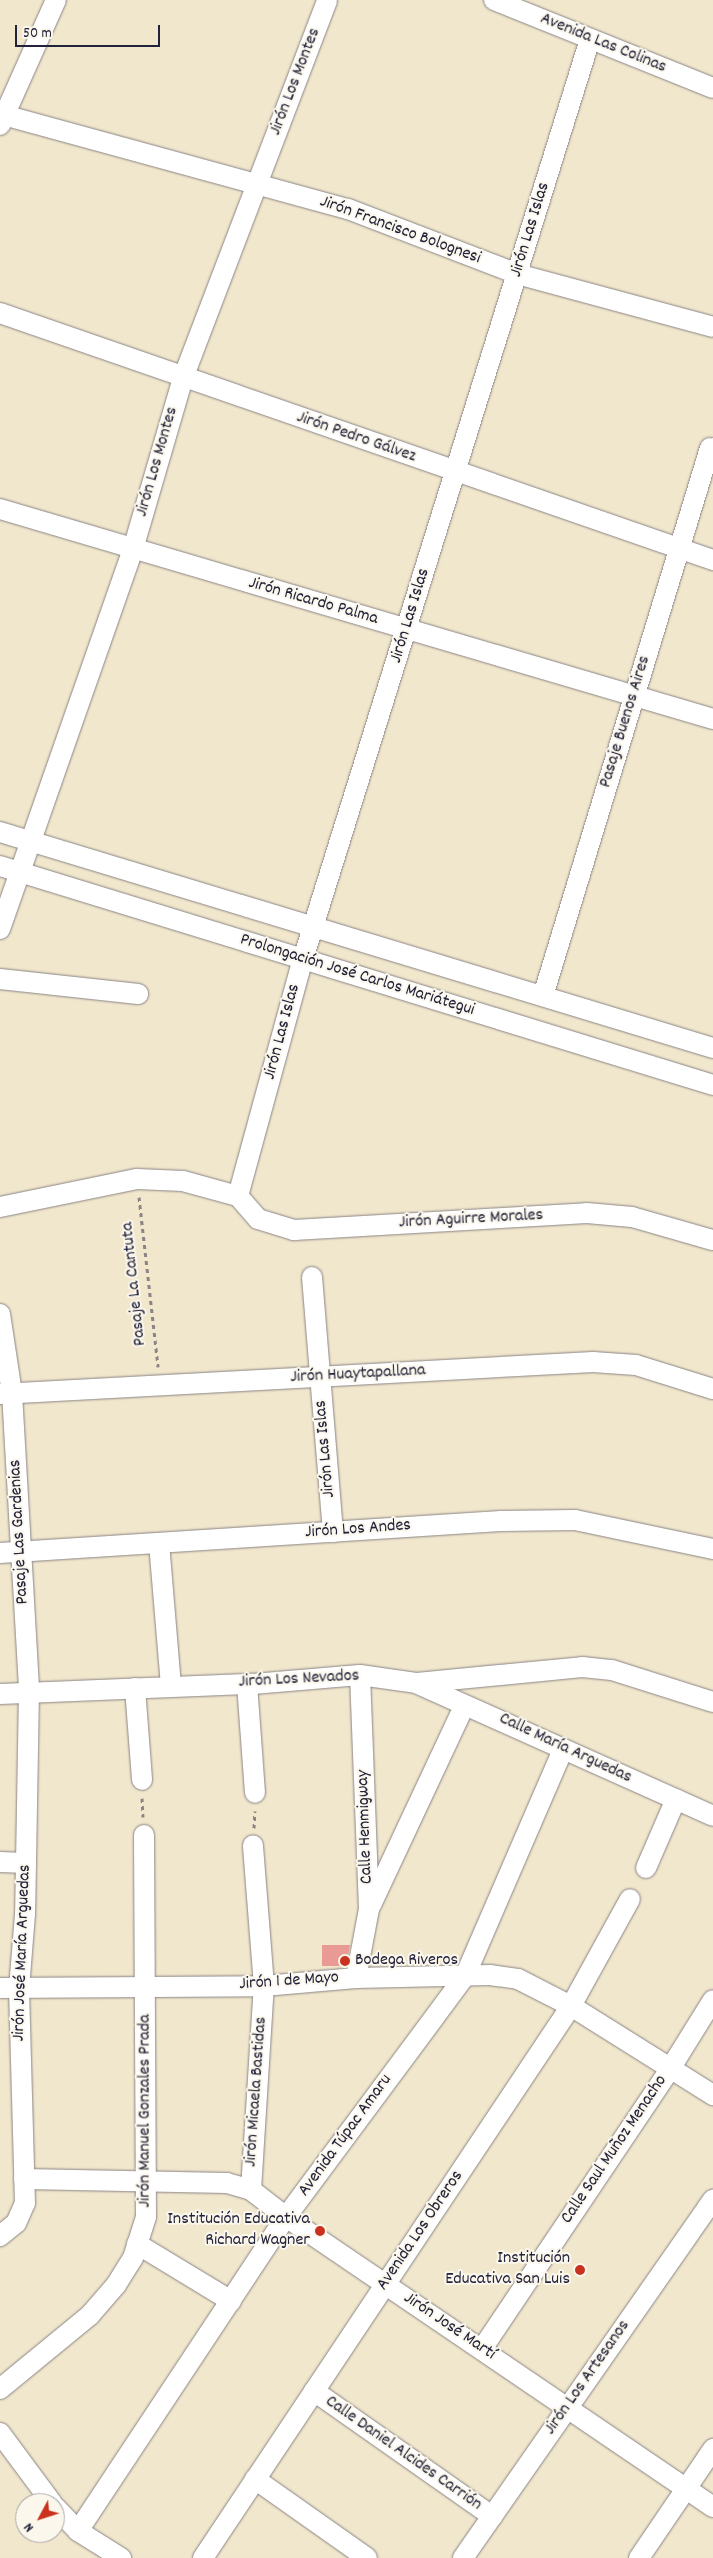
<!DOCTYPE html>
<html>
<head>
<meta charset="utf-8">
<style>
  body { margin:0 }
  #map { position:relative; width:713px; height:2558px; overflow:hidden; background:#f1e7cd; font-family:Dekko,sans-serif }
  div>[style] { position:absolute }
  .building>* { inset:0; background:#ea9a94 }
  .path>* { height:3px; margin-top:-1.5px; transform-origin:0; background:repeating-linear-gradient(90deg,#8a8484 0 4px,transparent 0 8px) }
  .roads { filter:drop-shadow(0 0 1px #8a8484) drop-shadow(0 0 1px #8a8484) }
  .minor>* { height:20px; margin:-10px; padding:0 10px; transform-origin:10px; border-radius:10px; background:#fff }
  .dots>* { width:14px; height:14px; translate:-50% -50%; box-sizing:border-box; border:2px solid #fbf7ec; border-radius:50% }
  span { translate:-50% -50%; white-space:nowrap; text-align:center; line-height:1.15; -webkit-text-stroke:4px #fbf7ec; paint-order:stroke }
  .street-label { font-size:18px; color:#22223b }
  .poi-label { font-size:18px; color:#22223b }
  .left { translate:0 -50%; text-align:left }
  .right { translate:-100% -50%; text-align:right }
  .north { position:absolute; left:15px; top:2493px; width:50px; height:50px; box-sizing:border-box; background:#fbf7ec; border:1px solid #a4a2a5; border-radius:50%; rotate:230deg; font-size:14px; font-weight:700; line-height:20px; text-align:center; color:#22223b }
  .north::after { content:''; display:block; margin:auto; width:18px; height:22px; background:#c8321e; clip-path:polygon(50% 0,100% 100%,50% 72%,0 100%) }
  .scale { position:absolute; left:15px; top:25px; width:145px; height:22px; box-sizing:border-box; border:2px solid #22223b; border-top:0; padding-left:6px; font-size:15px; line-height:18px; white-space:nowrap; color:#22223b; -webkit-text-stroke:4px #fbf7ec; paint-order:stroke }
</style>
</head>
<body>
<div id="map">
  <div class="building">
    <div style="clip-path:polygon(322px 1945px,350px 1945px,346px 1966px,322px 1966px)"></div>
  </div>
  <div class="path">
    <div style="left:139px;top:1197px;width:171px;rotate:83.6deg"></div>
    <div style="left:142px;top:1798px;width:19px;rotate:87deg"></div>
    <div style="left:254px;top:1828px;width:17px;rotate:-87deg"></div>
  </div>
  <div class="roads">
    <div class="minor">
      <div style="left:494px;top:0;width:236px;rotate:21.9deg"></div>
      <div style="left:0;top:114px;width:361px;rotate:15.3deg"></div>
      <div style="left:348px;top:209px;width:181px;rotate:21deg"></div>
      <div style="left:517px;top:274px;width:203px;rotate:15.1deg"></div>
      <div style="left:0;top:125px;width:137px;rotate:-65.9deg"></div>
      <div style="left:0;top:313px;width:755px;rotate:19.11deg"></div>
      <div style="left:0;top:509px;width:743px;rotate:16.41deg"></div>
      <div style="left:0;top:832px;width:745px;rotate:16.85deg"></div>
      <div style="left:0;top:866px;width:746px;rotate:17.07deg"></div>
      <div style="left:0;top:929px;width:403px;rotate:-70.7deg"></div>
      <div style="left:133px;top:549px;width:178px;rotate:-73.7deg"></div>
      <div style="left:183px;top:378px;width:404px;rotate:-69.1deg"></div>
      <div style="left:0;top:979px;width:139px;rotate:6.2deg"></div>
      <div style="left:543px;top:996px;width:573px;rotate:-73.05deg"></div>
      <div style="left:238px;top:1196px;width:246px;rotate:-74.7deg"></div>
      <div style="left:303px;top:959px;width:964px;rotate:-72.67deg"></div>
      <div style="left:238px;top:1196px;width:30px;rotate:49deg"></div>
      <div style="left:258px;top:1219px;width:38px;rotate:17deg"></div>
      <div style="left:294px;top:1230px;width:293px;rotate:-3.3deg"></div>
      <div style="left:587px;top:1213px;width:45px;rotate:5.1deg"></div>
      <div style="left:632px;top:1217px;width:84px;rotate:15.9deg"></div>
      <div style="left:0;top:1207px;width:140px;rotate:-11.6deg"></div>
      <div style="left:137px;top:1179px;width:46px;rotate:2.5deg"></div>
      <div style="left:183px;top:1181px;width:57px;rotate:15.3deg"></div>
      <div style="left:312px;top:1277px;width:256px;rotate:85.3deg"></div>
      <div style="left:0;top:1314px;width:80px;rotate:81.4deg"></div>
      <div style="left:12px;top:1393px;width:298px;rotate:86.7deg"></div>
      <div style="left:29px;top:1691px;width:223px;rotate:91deg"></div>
      <div style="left:25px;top:1914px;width:75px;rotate:94.6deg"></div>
      <div style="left:19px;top:1989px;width:214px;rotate:88.4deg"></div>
      <div style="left:25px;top:2203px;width:22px;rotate:114deg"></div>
      <div style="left:16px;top:2223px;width:21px;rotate:141deg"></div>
      <div style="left:0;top:1394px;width:594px;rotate:-3.09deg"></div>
      <div style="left:593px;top:1362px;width:43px;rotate:4deg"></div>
      <div style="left:636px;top:1365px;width:81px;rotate:17.3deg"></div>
      <div style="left:159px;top:1543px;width:144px;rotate:85.2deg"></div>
      <div style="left:0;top:1553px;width:502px;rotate:-3.65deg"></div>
      <div style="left:501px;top:1521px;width:74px;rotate:-0.8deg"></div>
      <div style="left:575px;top:1520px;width:141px;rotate:11.9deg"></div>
      <div style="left:247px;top:1684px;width:109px;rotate:85.8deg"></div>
      <div style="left:418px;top:1684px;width:323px;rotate:24.1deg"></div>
      <div style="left:135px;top:1688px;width:92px;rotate:85.6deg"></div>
      <div style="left:0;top:1694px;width:253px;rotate:-2.3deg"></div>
      <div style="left:253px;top:1684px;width:107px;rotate:-4.8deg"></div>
      <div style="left:360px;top:1675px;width:58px;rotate:8deg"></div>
      <div style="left:417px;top:1683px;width:166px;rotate:-5.5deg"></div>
      <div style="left:582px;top:1667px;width:30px;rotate:6deg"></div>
      <div style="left:612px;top:1670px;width:106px;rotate:17.6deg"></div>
      <div style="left:0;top:1862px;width:26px;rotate:2deg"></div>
      <div style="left:646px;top:1868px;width:75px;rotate:-66.5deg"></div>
      <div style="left:371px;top:1905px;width:210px;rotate:-64.9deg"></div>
      <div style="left:356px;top:1978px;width:70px;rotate:-79.3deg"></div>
      <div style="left:369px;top:1909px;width:234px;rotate:-92.2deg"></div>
      <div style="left:0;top:1988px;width:264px;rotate:-0.4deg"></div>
      <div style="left:264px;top:1986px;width:92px;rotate:-5deg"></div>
      <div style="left:356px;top:1978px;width:134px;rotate:-1.3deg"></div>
      <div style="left:490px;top:1975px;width:28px;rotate:8deg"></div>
      <div style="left:518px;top:1979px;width:59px;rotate:27deg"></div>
      <div style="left:571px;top:2006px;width:168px;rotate:32.1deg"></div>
      <div style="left:24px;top:2179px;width:203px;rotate:1.1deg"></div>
      <div style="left:227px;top:2183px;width:25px;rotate:16deg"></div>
      <div style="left:251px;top:2190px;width:44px;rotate:37.6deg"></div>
      <div style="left:286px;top:2217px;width:516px;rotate:34.18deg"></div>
      <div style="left:251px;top:2190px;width:204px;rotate:-86.4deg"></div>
      <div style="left:264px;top:1986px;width:141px;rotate:-94.5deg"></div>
      <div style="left:137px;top:2244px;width:110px;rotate:31.2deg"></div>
      <div style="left:482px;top:2349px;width:337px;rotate:-56.1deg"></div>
      <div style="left:670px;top:2069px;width:81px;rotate:-58.1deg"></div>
      <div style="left:0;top:2389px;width:117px;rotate:-39.4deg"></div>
      <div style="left:90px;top:2315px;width:40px;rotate:-49deg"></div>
      <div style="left:116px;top:2285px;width:32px;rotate:-58deg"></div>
      <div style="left:133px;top:2258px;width:43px;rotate:-72.4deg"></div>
      <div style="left:146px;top:2217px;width:382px;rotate:-90.3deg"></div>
      <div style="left:314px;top:2391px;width:218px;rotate:35.1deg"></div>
      <div style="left:0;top:2433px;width:87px;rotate:53.4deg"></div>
      <div style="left:255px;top:2479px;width:137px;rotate:35.2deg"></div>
      <div style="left:55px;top:2507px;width:33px;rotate:46deg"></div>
      <div style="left:78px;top:2531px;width:51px;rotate:32.1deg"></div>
      <div style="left:78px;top:2531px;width:377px;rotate:-56.5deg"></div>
      <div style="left:286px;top:2217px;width:300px;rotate:-53.4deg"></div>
      <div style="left:465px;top:1976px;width:247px;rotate:-66.6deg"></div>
      <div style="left:203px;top:2558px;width:663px;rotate:-56.31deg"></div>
      <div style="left:571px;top:2006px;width:122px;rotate:-61.1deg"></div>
      <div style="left:463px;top:2558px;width:437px;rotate:-55.1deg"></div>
      <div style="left:639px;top:2558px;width:132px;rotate:-55.8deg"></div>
    </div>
  </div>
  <div class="dots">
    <div style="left:345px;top:1961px;background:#c8321e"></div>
    <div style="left:320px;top:2231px;background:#c8321e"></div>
    <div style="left:580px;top:2270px;background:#c8321e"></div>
  </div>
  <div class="street-label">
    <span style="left:603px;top:44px;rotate:22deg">Avenida Las Colinas</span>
    <span style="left:296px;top:82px;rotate:-69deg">Jirón Los Montes</span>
    <span style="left:531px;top:230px;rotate:-73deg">Jirón Las Islas</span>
    <span style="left:400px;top:231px;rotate:20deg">Jirón Francisco Bolognesi</span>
    <span style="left:356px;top:438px;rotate:19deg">Jirón Pedro Gálvez</span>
    <span style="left:158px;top:462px;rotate:-74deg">Jirón Los Montes</span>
    <span style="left:313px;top:602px;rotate:16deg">Jirón Ricardo Palma</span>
    <span style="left:411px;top:616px;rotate:-73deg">Jirón Las Islas</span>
    <span style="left:626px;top:722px;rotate:-73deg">Pasaje Buenos Aires</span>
    <span style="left:357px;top:976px;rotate:17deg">Prolongación José Carlos Mariátegui</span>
    <span style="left:283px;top:1032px;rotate:-75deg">Jirón Las Islas</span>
    <span style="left:471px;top:1220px;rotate:-3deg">Jirón Aguirre Morales</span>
    <span style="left:135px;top:1284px;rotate:-96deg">Pasaje La Cantuta</span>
    <span style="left:358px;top:1375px;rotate:-3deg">Jirón Huaytapallana</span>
    <span style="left:326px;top:1449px;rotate:-95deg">Jirón Las Islas</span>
    <span style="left:358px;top:1530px;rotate:-4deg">Jirón Los Andes</span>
    <span style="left:20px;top:1532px;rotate:-93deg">Pasaje Las Gardenias</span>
    <span style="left:299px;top:1680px;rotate:-3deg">Jirón Los Nevados</span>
    <span style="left:565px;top:1749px;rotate:25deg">Calle María Arguedas</span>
    <span style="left:366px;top:1827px;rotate:-92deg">Calle Henmigway</span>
    <span style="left:23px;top:1953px;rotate:-88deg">Jirón José María Arguedas</span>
    <span style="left:289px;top:1982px;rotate:-4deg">Jirón 1 de Mayo</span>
    <span style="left:257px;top:2092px;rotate:-86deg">Jirón Micaela Bastidas</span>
    <span style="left:146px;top:2111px;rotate:-90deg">Jirón Manuel Gonzales Prada</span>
    <span style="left:346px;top:2136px;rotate:-54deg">Avenida Túpac Amaru</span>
    <span style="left:615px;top:2150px;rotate:-56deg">Calle Saul Muñoz Menacho</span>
    <span style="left:421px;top:2231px;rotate:-56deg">Avenida Los Obreros</span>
    <span style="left:449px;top:2327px;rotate:34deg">Jirón José Martí</span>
    <span style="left:588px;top:2378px;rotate:-55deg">Jirón Los Artesanos</span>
    <span style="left:403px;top:2454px;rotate:35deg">Calle Daniel Alcides Carrión</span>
  </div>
  <div class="poi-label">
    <span class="left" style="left:355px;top:1961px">Bodega Riveros</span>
    <span class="right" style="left:310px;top:2231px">Institución Educativa<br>Richard Wagner</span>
    <span class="right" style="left:570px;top:2270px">Institución<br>Educativa San Luis</span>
  </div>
  <div class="north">N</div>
  <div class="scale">50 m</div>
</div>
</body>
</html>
